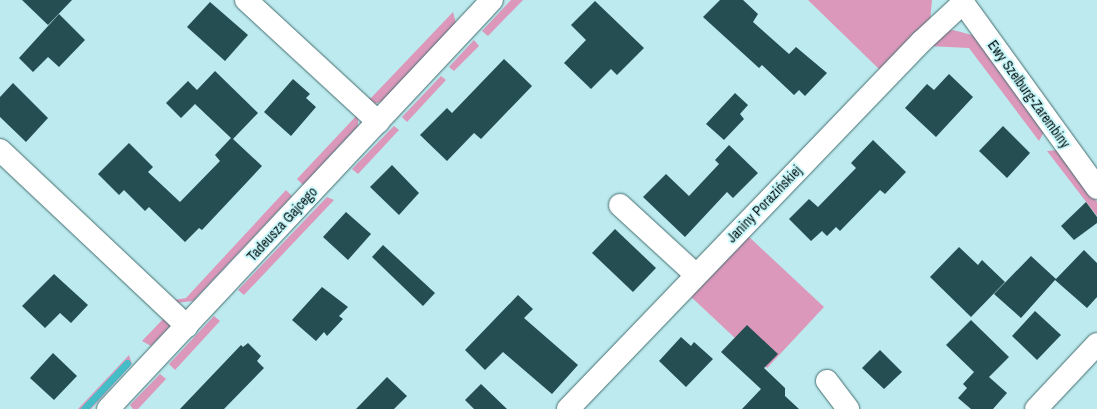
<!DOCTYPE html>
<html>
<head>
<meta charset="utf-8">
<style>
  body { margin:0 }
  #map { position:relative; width:1097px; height:409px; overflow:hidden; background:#bdeaee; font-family:"Archivo Narrow",sans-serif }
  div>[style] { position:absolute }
  .green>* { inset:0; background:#db98bb }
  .stream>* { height:7px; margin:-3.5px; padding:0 3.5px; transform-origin:3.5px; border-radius:3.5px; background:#45bdc7 }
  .building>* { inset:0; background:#244e51 }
  .roads { filter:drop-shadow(0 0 1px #436d70) drop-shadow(0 0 1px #436d70) }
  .minor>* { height:22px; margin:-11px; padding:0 11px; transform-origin:11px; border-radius:11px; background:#fff }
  span { translate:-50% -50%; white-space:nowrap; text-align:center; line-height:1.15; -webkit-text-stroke:4px #caf8fb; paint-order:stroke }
  .street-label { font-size:14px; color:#021112 }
</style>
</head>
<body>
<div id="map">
  <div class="green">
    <div style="clip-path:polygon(511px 0,523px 0,488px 36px,482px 31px)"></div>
    <div style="clip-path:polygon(808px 0,932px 0,930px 22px,881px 71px)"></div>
    <div style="clip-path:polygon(453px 12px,456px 23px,383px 101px,374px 104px,357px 96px,371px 98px)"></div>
    <div style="clip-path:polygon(953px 30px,972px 35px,979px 40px,1044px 132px,1039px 141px,969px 48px,928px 46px,944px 32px)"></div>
    <div style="clip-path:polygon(474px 40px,479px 46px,454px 71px,449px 67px)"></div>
    <div style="clip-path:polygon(441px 76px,446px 80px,407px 122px,402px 117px)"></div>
    <div style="clip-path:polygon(358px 114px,358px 126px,303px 185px,297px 179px)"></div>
    <div style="clip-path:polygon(394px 126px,399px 130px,358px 174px,352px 169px)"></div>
    <div style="clip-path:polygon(1059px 150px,1097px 202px,1097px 216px,1047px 151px)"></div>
    <div style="clip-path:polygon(286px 190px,292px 196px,193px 301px,176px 303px,175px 300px,186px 298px)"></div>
    <div style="clip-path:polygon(327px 197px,334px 200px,244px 295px,238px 290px)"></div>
    <div style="clip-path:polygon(747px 235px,824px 307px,767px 368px,688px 294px)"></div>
    <div style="clip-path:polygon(166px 316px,173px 323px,151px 346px,142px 341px)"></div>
    <div style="clip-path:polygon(214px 316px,220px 321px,175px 370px,169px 364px)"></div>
    <div style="clip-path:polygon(129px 355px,132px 364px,91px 409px,78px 409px)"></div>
    <div style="clip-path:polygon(160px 374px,166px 379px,138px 409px,133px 409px,130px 405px)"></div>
  </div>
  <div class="stream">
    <div style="left:84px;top:409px;width:63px;rotate:-46.9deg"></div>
  </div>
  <div class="building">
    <div style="clip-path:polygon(22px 0,72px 0,48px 25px)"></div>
    <div style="clip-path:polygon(720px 0,743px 0,758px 14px,753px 22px,789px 54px,796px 47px,827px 73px,805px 96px,799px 90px,794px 95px,762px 65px,759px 68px,703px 17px)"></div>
    <div style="clip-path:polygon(595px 1px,644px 48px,617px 75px,611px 69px,591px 89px,564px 63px,586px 40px,571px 25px)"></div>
    <div style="clip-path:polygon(210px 2px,248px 35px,225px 61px,187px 27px)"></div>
    <div style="clip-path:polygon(59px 14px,85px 40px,59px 67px,48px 57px,33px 72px,19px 58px)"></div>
    <div style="clip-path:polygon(504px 59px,532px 86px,481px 139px,474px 133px,447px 161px,420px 135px,447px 108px,452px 113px)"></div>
    <div style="clip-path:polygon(215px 71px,258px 113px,233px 139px,262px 166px,202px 230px,199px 228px,185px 242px,149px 207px,145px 211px,124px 190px,119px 195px,98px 174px,129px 143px,153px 167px,148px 172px,180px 202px,220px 161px,215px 155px,231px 138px,195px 104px,181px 118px,166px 103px,188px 81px,197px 90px)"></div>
    <div style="clip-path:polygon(949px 74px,973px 97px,936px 137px,905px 108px,927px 84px,934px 90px)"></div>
    <div style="clip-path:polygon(293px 79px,310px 94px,306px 98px,316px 107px,291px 136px,264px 112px)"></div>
    <div style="clip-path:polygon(13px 83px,48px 118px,26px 142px,0 117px,0 97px)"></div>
    <div style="clip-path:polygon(735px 93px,748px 105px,740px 114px,744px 119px,724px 140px,706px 124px)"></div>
    <div style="clip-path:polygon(1003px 126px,1030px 153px,1007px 178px,979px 151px)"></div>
    <div style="clip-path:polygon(873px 140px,906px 172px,885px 194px,880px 190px,840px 231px,836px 227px,827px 236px,822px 231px,811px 241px,789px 219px,809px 199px,818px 207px,856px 168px,851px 163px)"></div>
    <div style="clip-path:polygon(729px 145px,758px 173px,733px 198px,727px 192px,685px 237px,643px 197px,666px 174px,689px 196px,719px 164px,715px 160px)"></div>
    <div style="clip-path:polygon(392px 165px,419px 193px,399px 215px,370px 187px)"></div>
    <div style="clip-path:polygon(1086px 202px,1097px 217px,1097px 223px,1074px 240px,1061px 226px)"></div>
    <div style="clip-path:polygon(346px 212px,371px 234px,348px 260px,323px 237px)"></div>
    <div style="clip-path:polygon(615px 229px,656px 268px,633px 292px,592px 253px)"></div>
    <div style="clip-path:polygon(383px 245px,435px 293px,423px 306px,372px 257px)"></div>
    <div style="clip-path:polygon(959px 247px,978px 265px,982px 260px,1005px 282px,971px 317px,930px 277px)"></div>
    <div style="clip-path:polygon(1084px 250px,1097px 263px,1097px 297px,1087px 308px,1055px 280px,1021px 318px,994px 294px,1031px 256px,1056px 279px)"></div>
    <div style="clip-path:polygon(54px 274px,88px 305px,71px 323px,60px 313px,45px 328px,22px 306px)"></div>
    <div style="clip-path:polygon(322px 287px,348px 307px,339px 316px,343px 319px,327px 336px,324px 332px,316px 341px,292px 320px)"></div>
    <div style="clip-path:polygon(518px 295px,533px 309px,524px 318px,578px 365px,552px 394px,503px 352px,485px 370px,465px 350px)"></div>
    <div style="clip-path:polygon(1035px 311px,1061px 335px,1037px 360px,1012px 336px)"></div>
    <div style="clip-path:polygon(971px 320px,1009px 357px,989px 377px,1007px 393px,993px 409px,971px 409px,958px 398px,967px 388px,963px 384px,974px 372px,946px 345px)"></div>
    <div style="clip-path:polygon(747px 325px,778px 354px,764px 368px,785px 388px,785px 396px,799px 409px,742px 409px,761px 389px,721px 352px)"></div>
    <div style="clip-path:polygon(681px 337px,691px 346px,694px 342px,713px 359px,686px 387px,659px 361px)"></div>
    <div style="clip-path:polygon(248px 343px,261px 356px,257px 361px,264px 368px,224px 409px,180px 409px,241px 345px,243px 347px)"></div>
    <div style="clip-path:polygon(880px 350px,902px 372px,884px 389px,862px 368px)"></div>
    <div style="clip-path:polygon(53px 353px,77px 376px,54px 400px,30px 378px)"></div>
    <div style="clip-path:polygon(387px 377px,407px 396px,394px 409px,356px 409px)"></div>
    <div style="clip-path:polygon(481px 384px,507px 409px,474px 409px,465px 400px)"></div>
  </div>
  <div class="roads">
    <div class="minor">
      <div style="left:246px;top:0;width:180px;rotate:42.7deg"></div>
      <div style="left:961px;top:0;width:232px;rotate:54.1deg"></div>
      <div style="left:0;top:150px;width:257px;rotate:43.3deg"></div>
      <div style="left:620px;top:205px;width:103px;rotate:42.6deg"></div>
      <div style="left:827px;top:381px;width:35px;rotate:53deg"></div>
      <div style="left:108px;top:409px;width:561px;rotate:-46.81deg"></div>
      <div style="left:568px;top:409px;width:511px;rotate:-46.11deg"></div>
      <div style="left:922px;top:41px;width:56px;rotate:-42.8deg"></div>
      <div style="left:1036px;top:409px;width:89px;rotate:-46.8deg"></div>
    </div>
  </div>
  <div class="street-label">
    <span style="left:1029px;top:94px;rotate:54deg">Ewy Szelburg-Zarembiny</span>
    <span style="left:764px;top:204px;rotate:-46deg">Janiny Porazińskiej</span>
    <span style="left:282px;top:224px;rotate:-47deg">Tadeusza Gajcego</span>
  </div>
</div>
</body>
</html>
